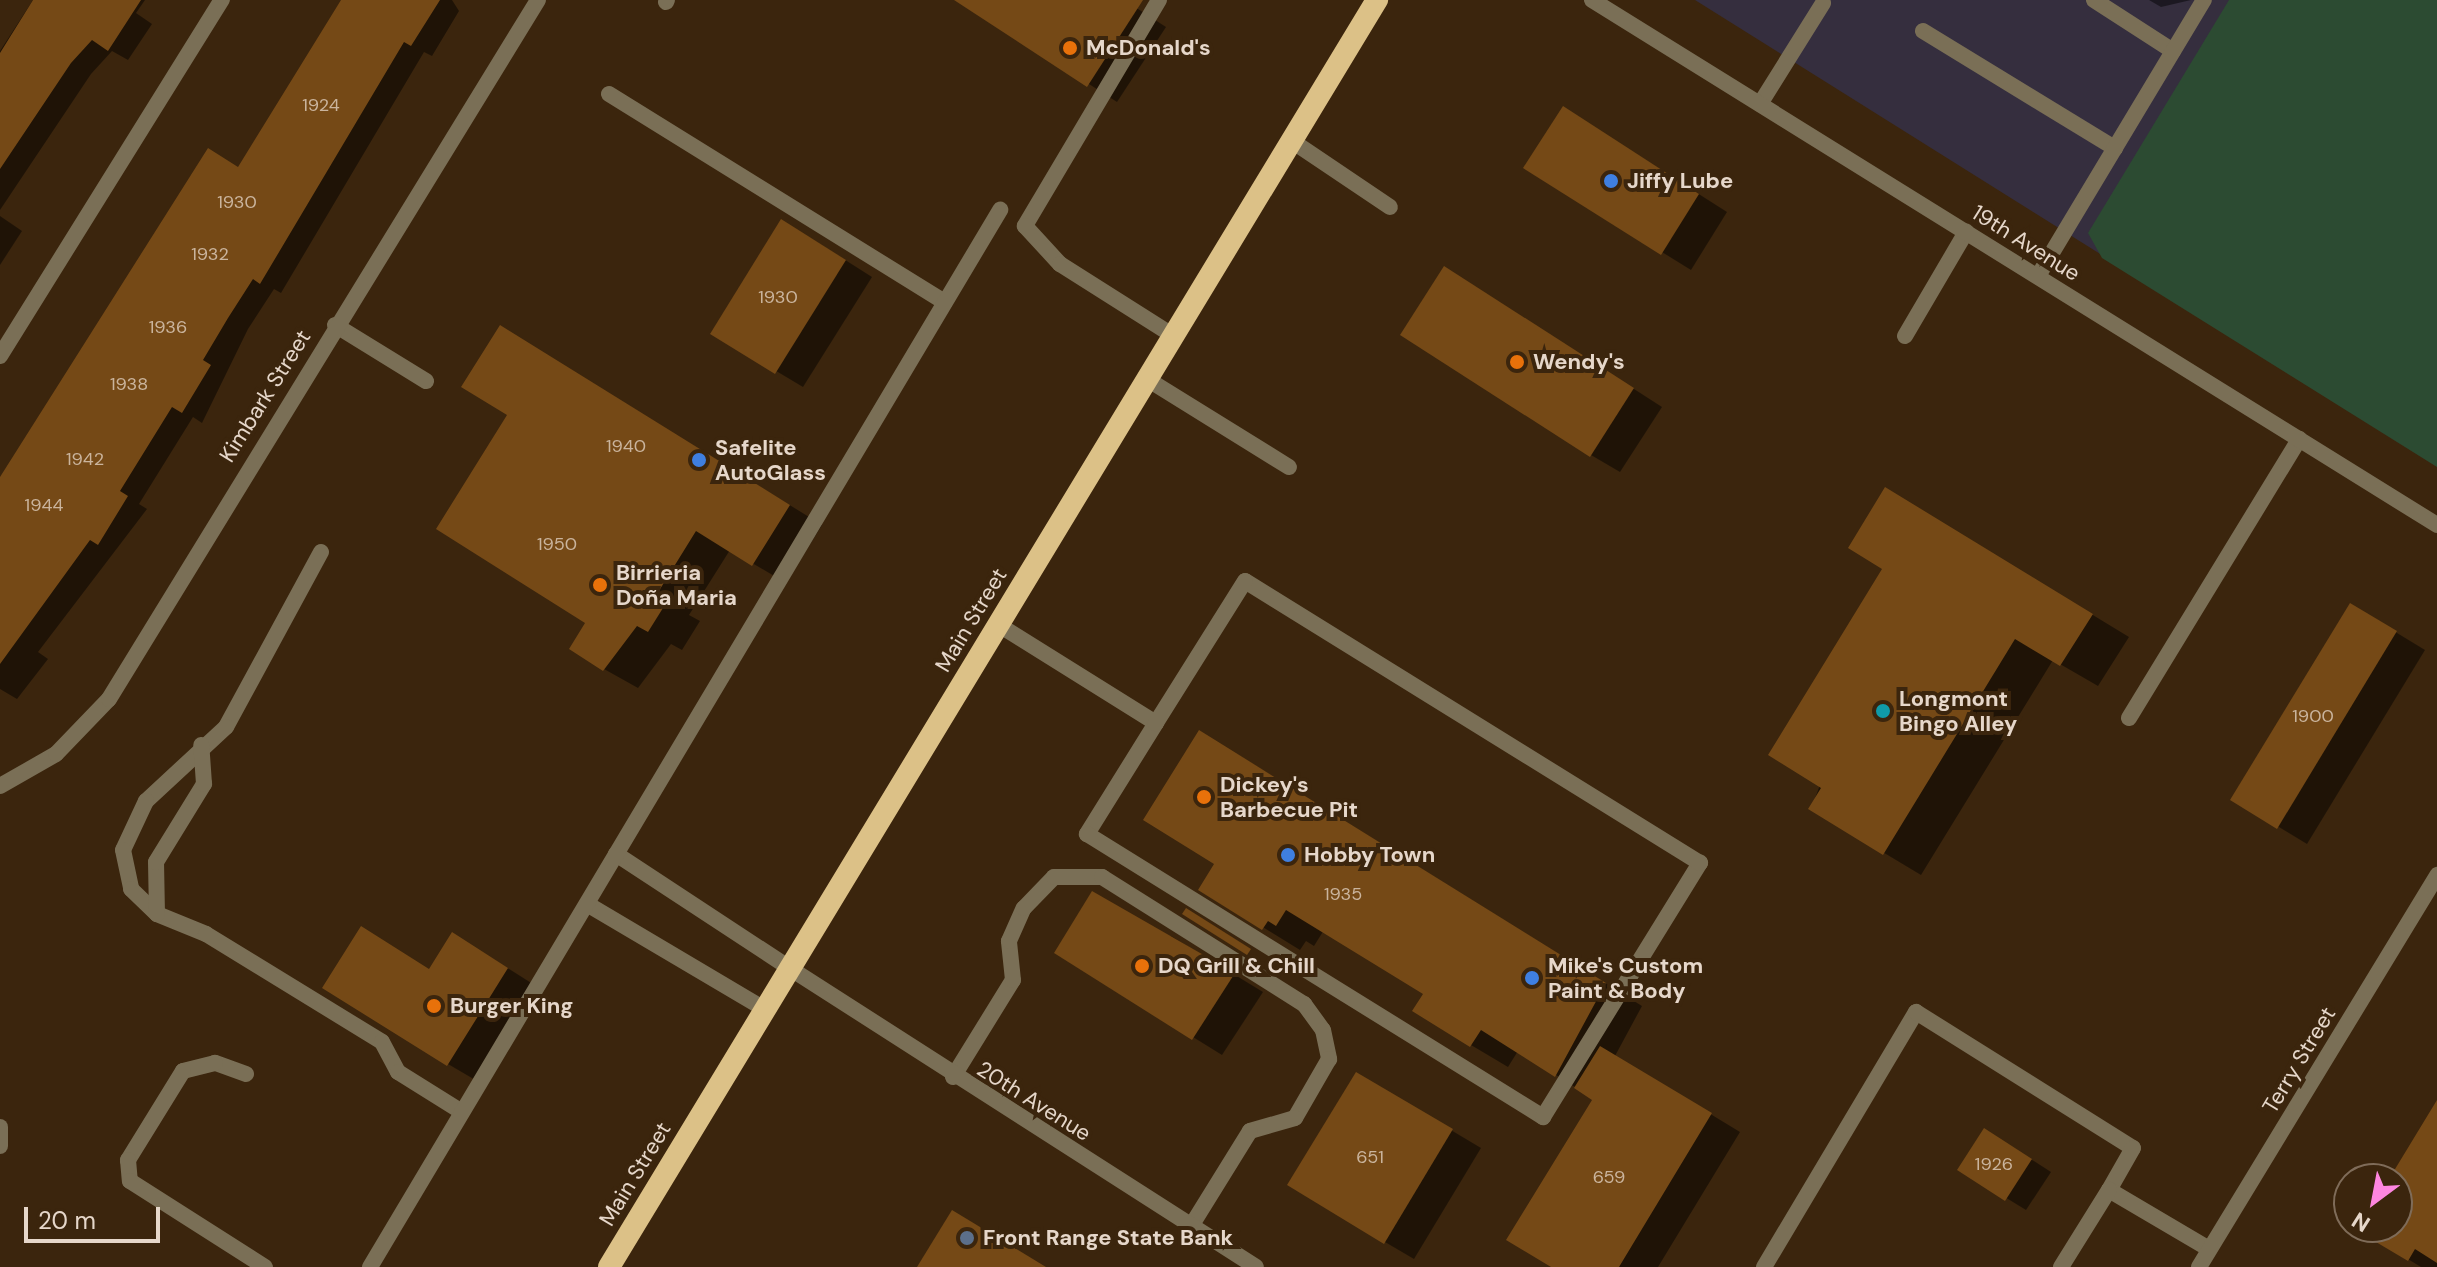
<!DOCTYPE html>
<html>
<head>
<meta charset="utf-8">
<style>
  body { margin:0 }
  #map { position:relative; width:2437px; height:1267px; overflow:hidden; background:#3b250d; font-family:"DM Sans",sans-serif }
  div>[style] { position:absolute }
  .commercial>* { inset:0; background:#352e3e }
  .green>* { inset:0; background:#2c4b32 }
  .shadow>* { inset:0; background:#0007 }
  .building>* { inset:0; background:#754916 }
  .service>* { height:16px; margin:-8px; padding:0 8px; transform-origin:8px; border-radius:8px; background:#7a6f56 }
  .minor>* { height:16px; margin:-8px; padding:0 8px; transform-origin:8px; border-radius:8px; background:#7a6f56 }
  .tertiary>* { height:16px; margin:-8px; padding:0 8px; transform-origin:8px; border-radius:8px; background:#7a6f56 }
  .trunk>* { height:22px; margin:-11px; padding:0 11px; transform-origin:11px; border-radius:11px; background:#dcc187 }
  .dots>* { width:22px; height:22px; translate:-50% -50%; box-sizing:border-box; border:4px solid #3b250d; border-radius:50% }
  span { translate:-50% -50%; white-space:nowrap; text-align:center; line-height:1.15; -webkit-text-stroke:8px #3b250d; paint-order:stroke }
  .number-label { font-size:18px; color:#cab49d }
  .number-label span { -webkit-text-stroke-width:0 }
  .poi-label { font-size:22px; color:#e6d7ca; font-weight:700 }
  .left { translate:0 -50%; text-align:left }
  .street-label { font-size:22px; color:#e6d7ca }
  .north { position:absolute; left:2333px; top:1163px; width:80px; height:80px; box-sizing:border-box; background:#3b250d; border:2px solid #7f6c59; border-radius:50%; rotate:212deg; font-size:22px; font-weight:700; line-height:32px; text-align:center; color:#e6d7ca }
  .north::after { content:''; display:block; margin:auto; width:28px; height:36px; background:#fe86e0; clip-path:polygon(50% 0,100% 100%,50% 72%,0 100%) }
  .scale { position:absolute; left:24px; top:1207px; width:136px; height:36px; box-sizing:border-box; border:4px solid #e6d7ca; border-top:0; padding-left:10px; font-size:24px; line-height:28px; white-space:nowrap; color:#e6d7ca; -webkit-text-stroke:6px #3b250d; paint-order:stroke }
</style>
</head>
<body>
<div id="map">
  <div class="commercial">
    <div style="clip-path:polygon(1695px 0,2437px 0,2437px 465px)"></div>
  </div>
  <div class="green">
    <div style="clip-path:polygon(2229px 0,2437px 0,2437px 467px,2102px 258px,2088px 233px)"></div>
  </div>
  <div class="shadow">
    <div style="clip-path:polygon(33px 0,145px 0,136px 13px,152px 24px,128px 60px,112px 51px,91px 74px,0 210px,0 51px)"></div>
    <div style="clip-path:polygon(344px 0,452px 0,459px 11px,432px 56px,424px 52px,281px 293px,274px 289px,248px 329px,202px 423px,193px 417px,139px 504px,147px 509px,38px 652px,48px 659px,17px 699px,0 689px,0 481px,239px 169px)"></div>
    <div style="clip-path:polygon(958px 0,1124px 0,1166px 27px,1117px 102px)"></div>
    <div style="clip-path:polygon(2149px 0,2191px 0,2161px 7px)"></div>
    <div style="clip-path:polygon(1592px 126px,1727px 212px,1691px 270px,1526px 168px)"></div>
    <div style="clip-path:polygon(0 216px,22px 231px,0 265px)"></div>
    <div style="clip-path:polygon(809px 237px,872px 277px,803px 387px,713px 333px)"></div>
    <div style="clip-path:polygon(1474px 286px,1662px 407px,1620px 472px,1591px 455px)"></div>
    <div style="clip-path:polygon(534px 347px,822px 525px,786px 583px,730px 550px,689px 615px,700px 621px,682px 650px,671px 644px,638px 688px,604px 669px,510px 415px)"></div>
    <div style="clip-path:polygon(1922px 511px,2129px 637px,2098px 686px,2053px 660px,1921px 875px,1811px 809px)"></div>
    <div style="clip-path:polygon(2379px 622px,2425px 650px,2307px 844px,2233px 799px)"></div>
    <div style="clip-path:polygon(1237px 754px,1642px 1006px,1615px 1056px,1740px 1132px,1658px 1267px,1555px 1267px,1594px 1099px,1518px 1051px,1508px 1067px,1471px 1045px,1415px 1010px,1426px 994px,1324px 930px,1314px 946px,1306px 941px,1300px 950px,1201px 889px,1216px 864px)"></div>
    <div style="clip-path:polygon(1171px 936px,1263px 992px,1222px 1055px,1056px 952px)"></div>
    <div style="clip-path:polygon(482px 952px,536px 986px,477px 1081px,448px 1064px,431px 971px)"></div>
    <div style="clip-path:polygon(1357px 1074px,1481px 1148px,1414px 1259px,1385px 1242px)"></div>
    <div style="clip-path:polygon(2437px 1104px,2437px 1267px,2421px 1267px,2378px 1241px,2381px 1227px,2397px 1227px,2397px 1179px,2391px 1179px)"></div>
    <div style="clip-path:polygon(2004px 1142px,2051px 1172px,2026px 1210px,1959px 1169px)"></div>
  </div>
  <div class="building">
    <div style="clip-path:polygon(33px 0,141px 0,108px 51px,92px 40px,71px 63px,0 169px,0 53px)"></div>
    <div style="clip-path:polygon(341px 0,440px 0,411px 46px,404px 42px,260px 284px,253px 279px,228px 318px,203px 360px,211px 365px,182px 413px,172px 407px,120px 491px,128px 496px,98px 545px,90px 540px,0 664px,0 477px,208px 148px,238px 167px)"></div>
    <div style="clip-path:polygon(954px 0,1143px 0,1087px 87px)"></div>
    <div style="clip-path:polygon(1563px 106px,1699px 194px,1661px 255px,1523px 168px)"></div>
    <div style="clip-path:polygon(781px 219px,846px 260px,775px 374px,710px 334px)"></div>
    <div style="clip-path:polygon(1444px 266px,1634px 388px,1590px 457px,1400px 335px)"></div>
    <div style="clip-path:polygon(500px 325px,790px 505px,752px 566px,696px 531px,657px 594px,668px 600px,648px 632px,637px 626px,603px 671px,569px 649px,585px 623px,436px 529px,507px 415px,461px 387px)"></div>
    <div style="clip-path:polygon(1885px 487px,2093px 614px,2060px 666px,2015px 639px,1883px 855px,1808px 809px,1821px 788px,1768px 755px,1882px 569px,1848px 548px)"></div>
    <div style="clip-path:polygon(2350px 603px,2397px 631px,2277px 829px,2230px 800px)"></div>
    <div style="clip-path:polygon(1199px 730px,1606px 983px,1555px 1077px,1481px 1030px,1470px 1047px,1412px 1011px,1423px 994px,1286px 910px,1276px 926px,1268px 921px,1262px 930px,1198px 890px,1214px 864px,1143px 820px)"></div>
    <div style="clip-path:polygon(1092px 891px,1235px 973px,1192px 1040px,1054px 953px)"></div>
    <div style="clip-path:polygon(1186px 908px,1251px 949px,1247px 955px,1182px 914px)"></div>
    <div style="clip-path:polygon(361px 926px,429px 969px,452px 932px,508px 968px,447px 1066px,322px 988px)"></div>
    <div style="clip-path:polygon(1600px 1046px,1712px 1113px,1619px 1267px,1551px 1267px,1506px 1240px,1592px 1100px,1574px 1088px)"></div>
    <div style="clip-path:polygon(1356px 1072px,1453px 1129px,1384px 1244px,1287px 1185px)"></div>
    <div style="clip-path:polygon(2437px 1100px,2437px 1263px,2415px 1249px,2408px 1261px,2376px 1242px,2383px 1230px,2377px 1227px,2397px 1227px,2397px 1179px,2389px 1179px)"></div>
    <div style="clip-path:polygon(1984px 1128px,2032px 1159px,2005px 1201px,1957px 1170px)"></div>
    <div style="clip-path:polygon(952px 1210px,1046px 1267px,917px 1267px)"></div>
  </div>
  <div class="service">
    <div style="left:1159px;top:0;width:263px;rotate:120.7deg"></div>
    <div style="left:1025px;top:226px;width:52px;rotate:47.4deg"></div>
    <div style="left:1060px;top:264px;width:135px;rotate:32.3deg"></div>
    <div style="left:2094px;top:0;width:94px;rotate:32.8deg"></div>
    <div style="left:666px;top:2px;width:2px;rotate:-63deg"></div>
    <div style="left:1923px;top:31px;width:225px;rotate:31.4deg"></div>
    <div style="left:609px;top:94px;width:395px;rotate:31.8deg"></div>
    <div style="left:1760px;top:104px;width:119px;rotate:-58deg"></div>
    <div style="left:1292px;top:141px;width:118px;rotate:34deg"></div>
    <div style="left:2038px;top:276px;width:322px;rotate:-59deg"></div>
    <div style="left:335px;top:325px;width:107px;rotate:31.6deg"></div>
    <div style="left:1905px;top:336px;width:121px;rotate:-59.6deg"></div>
    <div style="left:0;top:356px;width:420px;rotate:-58.1deg"></div>
    <div style="left:1147px;top:379px;width:167px;rotate:31.8deg"></div>
    <div style="left:321px;top:552px;width:199px;rotate:118.5deg"></div>
    <div style="left:226px;top:727px;width:109px;rotate:137.2deg"></div>
    <div style="left:146px;top:801px;width:54px;rotate:115.1deg"></div>
    <div style="left:123px;top:850px;width:40px;rotate:78deg"></div>
    <div style="left:131px;top:889px;width:36px;rotate:44deg"></div>
    <div style="left:157px;top:914px;width:53px;rotate:22.2deg"></div>
    <div style="left:206px;top:934px;width:206px;rotate:31.5deg"></div>
    <div style="left:382px;top:1042px;width:34px;rotate:62deg"></div>
    <div style="left:398px;top:1072px;width:75px;rotate:32deg"></div>
    <div style="left:999px;top:625px;width:185px;rotate:32deg"></div>
    <div style="left:1156px;top:723px;width:131px;rotate:121.9deg"></div>
    <div style="left:1087px;top:834px;width:537px;rotate:31.82deg"></div>
    <div style="left:1543px;top:1117px;width:299px;rotate:-58.3deg"></div>
    <div style="left:1700px;top:863px;width:535px;rotate:-148.21deg"></div>
    <div style="left:1245px;top:581px;width:168px;rotate:122.1deg"></div>
    <div style="left:2129px;top:718px;width:327px;rotate:-58.6deg"></div>
    <div style="left:616px;top:854px;width:209px;rotate:33.3deg"></div>
    <div style="left:587px;top:904px;width:208px;rotate:30.6deg"></div>
    <div style="left:157px;top:914px;width:52px;rotate:-91.1deg"></div>
    <div style="left:156px;top:862px;width:92px;rotate:-58.4deg"></div>
    <div style="left:204px;top:784px;width:39px;rotate:-94deg"></div>
    <div style="left:246px;top:1074px;width:33px;rotate:-160deg"></div>
    <div style="left:215px;top:1063px;width:33px;rotate:166deg"></div>
    <div style="left:183px;top:1071px;width:105px;rotate:121.7deg"></div>
    <div style="left:128px;top:1160px;width:21px;rotate:85deg"></div>
    <div style="left:130px;top:1181px;width:160px;rotate:32.5deg"></div>
    <div style="left:953px;top:1077px;width:114px;rotate:-58.3deg"></div>
    <div style="left:1013px;top:980px;width:39px;rotate:-96deg"></div>
    <div style="left:1009px;top:941px;width:36px;rotate:-66deg"></div>
    <div style="left:1024px;top:908px;width:43px;rotate:-45.9deg"></div>
    <div style="left:1054px;top:877px;width:48px"></div>
    <div style="left:1102px;top:877px;width:239px;rotate:32.2deg"></div>
    <div style="left:1304px;top:1004px;width:32px;rotate:54deg"></div>
    <div style="left:1323px;top:1030px;width:30px;rotate:78deg"></div>
    <div style="left:1329px;top:1059px;width:68px;rotate:120deg"></div>
    <div style="left:1295px;top:1118px;width:47px;rotate:163.9deg"></div>
    <div style="left:1250px;top:1131px;width:112px;rotate:121.8deg"></div>
    <div style="left:0;top:1127px;width:19px;rotate:90deg"></div>
    <div style="left:370px;top:1267px;width:1231px;rotate:-59.2deg"></div>
    <div style="left:1764px;top:1267px;width:297px;rotate:-59.2deg"></div>
    <div style="left:1916px;top:1012px;width:256px;rotate:32.1deg"></div>
    <div style="left:2133px;top:1148px;width:48px;rotate:119.7deg"></div>
    <div style="left:2109px;top:1190px;width:116px;rotate:30.5deg"></div>
    <div style="left:2061px;top:1267px;width:91px;rotate:-58.1deg"></div>
  </div>
  <div class="minor">
    <div style="left:0;top:786px;width:64px;rotate:-29.7deg"></div>
    <div style="left:56px;top:754px;width:76px;rotate:-46.1deg"></div>
    <div style="left:109px;top:699px;width:820px;rotate:-58.46deg"></div>
    <div style="left:791px;top:969px;width:552px;rotate:32.65deg"></div>
    <div style="left:2199px;top:1267px;width:459px;rotate:-58.7deg"></div>
  </div>
  <div class="tertiary">
    <div style="left:1592px;top:0;width:995px;rotate:31.85deg"></div>
  </div>
  <div class="trunk">
    <div style="left:609px;top:1267px;width:1482px;rotate:-58.78deg"></div>
  </div>
  <div class="dots">
    <div style="left:1070px;top:48px;background:#e8710a"></div>
    <div style="left:1611px;top:181px;background:#3f7fe0"></div>
    <div style="left:1517px;top:362px;background:#e8710a"></div>
    <div style="left:699px;top:460px;background:#3f7fe0"></div>
    <div style="left:600px;top:585px;background:#e8710a"></div>
    <div style="left:1883px;top:711px;background:#0f9aa8"></div>
    <div style="left:1204px;top:797px;background:#e8710a"></div>
    <div style="left:1288px;top:855px;background:#3f7fe0"></div>
    <div style="left:1142px;top:966px;background:#e8710a"></div>
    <div style="left:1532px;top:978px;background:#3f7fe0"></div>
    <div style="left:434px;top:1006px;background:#e8710a"></div>
    <div style="left:967px;top:1238px;background:#5c6f8a"></div>
  </div>
  <div class="number-label">
    <span style="left:321px;top:105px">1924</span>
    <span style="left:237px;top:202px">1930</span>
    <span style="left:210px;top:254px">1932</span>
    <span style="left:778px;top:297px">1930</span>
    <span style="left:168px;top:327px">1936</span>
    <span style="left:129px;top:384px">1938</span>
    <span style="left:626px;top:446px">1940</span>
    <span style="left:85px;top:459px">1942</span>
    <span style="left:44px;top:505px">1944</span>
    <span style="left:557px;top:544px">1950</span>
    <span style="left:2313px;top:716px">1900</span>
    <span style="left:1343px;top:894px">1935</span>
    <span style="left:1370px;top:1157px">651</span>
    <span style="left:1994px;top:1164px">1926</span>
    <span style="left:1609px;top:1177px">659</span>
  </div>
  <div class="poi-label">
    <span class="left" style="left:1086px;top:48px">McDonald's</span>
    <span class="left" style="left:1627px;top:181px">Jiffy Lube</span>
    <span class="left" style="left:1533px;top:362px">Wendy's</span>
    <span class="left" style="left:715px;top:460px">Safelite<br>AutoGlass</span>
    <span class="left" style="left:616px;top:585px">Birrieria<br>Doña Maria</span>
    <span class="left" style="left:1899px;top:711px">Longmont<br>Bingo Alley</span>
    <span class="left" style="left:1220px;top:797px">Dickey's<br>Barbecue Pit</span>
    <span class="left" style="left:1304px;top:855px">Hobby Town</span>
    <span class="left" style="left:1548px;top:978px">Mike's Custom<br>Paint &amp; Body</span>
    <span class="left" style="left:1158px;top:966px">DQ Grill &amp; Chill</span>
    <span class="left" style="left:450px;top:1006px">Burger King</span>
    <span class="left" style="left:983px;top:1238px">Front Range State Bank</span>
  </div>
  <div class="street-label">
    <span style="left:2026px;top:243px;rotate:32deg">19th Avenue</span>
    <span style="left:265px;top:396px;rotate:-58deg">Kimbark Street</span>
    <span style="left:971px;top:620px;rotate:-59deg">Main Street</span>
    <span style="left:2299px;top:1060px;rotate:-59deg">Terry Street</span>
    <span style="left:1034px;top:1101px;rotate:32deg">20th Avenue</span>
    <span style="left:635px;top:1174px;rotate:-59deg">Main Street</span>
  </div>
  <div class="north">N</div>
  <div class="scale">20 m</div>
</div>
</body>
</html>
